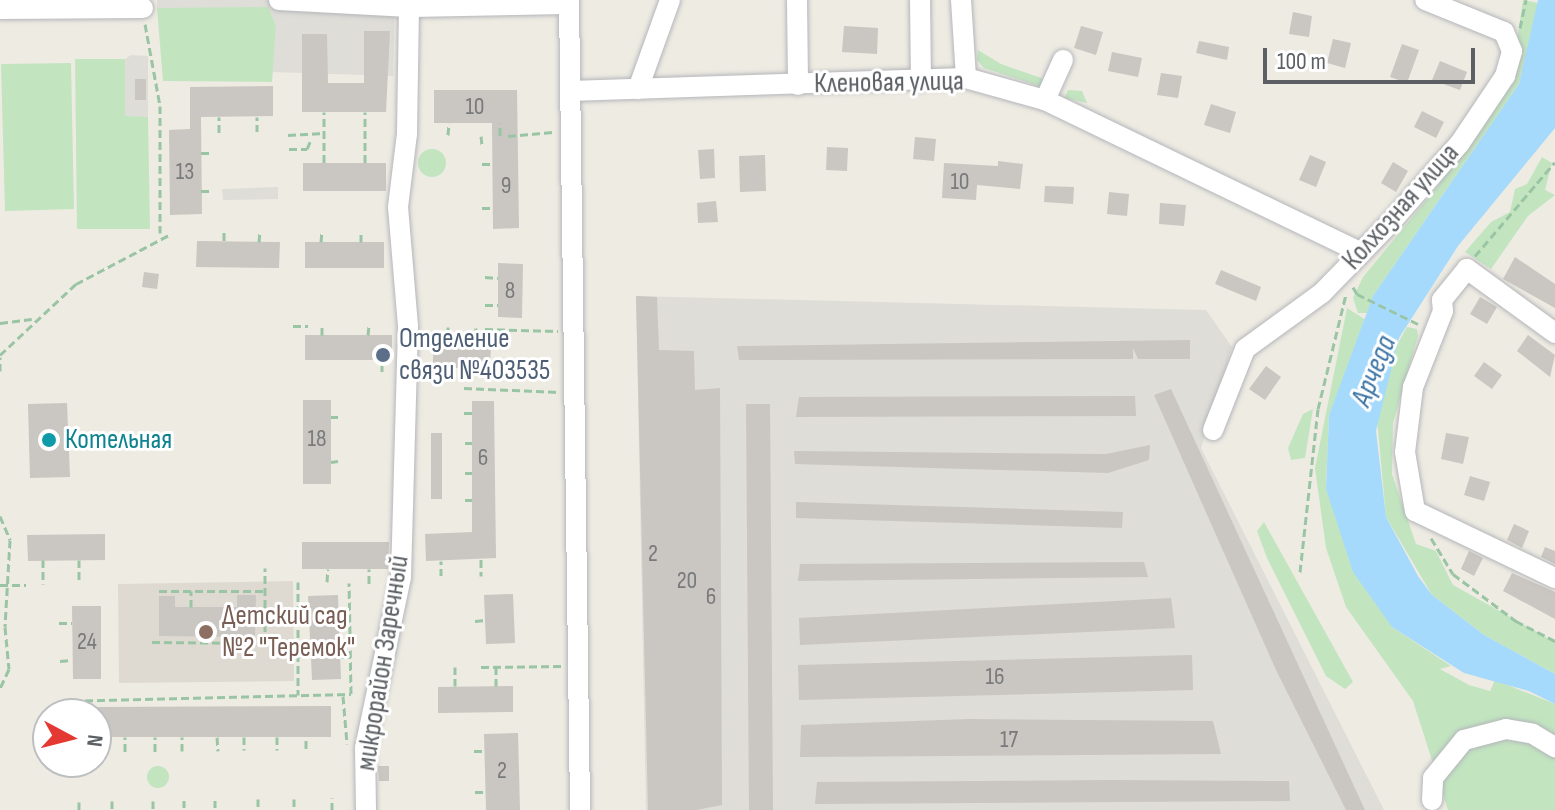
<!DOCTYPE html>
<html>
<head>
<meta charset="utf-8">
<style>
  body { margin:0 }
  #map { position:relative; width:1555px; height:810px; overflow:hidden; background:#eeebe3; font-family:"Sofia Sans Condensed",sans-serif }
  div>[style] { position:absolute }
  .industrial>* { inset:0; background:#dfddd8 }
  .education>* { inset:0; background:#dedad2 }
  .green>* { inset:0; background:#c2e5c0 }
  .round { border-radius:50% }
  .water>* { inset:0; background:#a5dafd }
  .building>* { inset:0; background:#cac6c1 }
  .path>* { height:3px; margin-top:-1.5px; transform-origin:0; background:repeating-linear-gradient(90deg,#9ac5a4 0 8px,transparent 0 12px) }
  .roads { filter:drop-shadow(0 0 2px #b4b6ba) drop-shadow(0 0 2px #b4b6ba) }
  .minor>* { height:20px; margin:-10px; padding:0 10px; transform-origin:10px; border-radius:10px; background:#fff }
  .dots>* { width:22px; height:22px; translate:-50% -50%; box-sizing:border-box; border:4px solid #fff; border-radius:50% }
  span { translate:-50% -50%; white-space:nowrap; text-align:center; line-height:1.15; -webkit-text-stroke:6px #fff; paint-order:stroke }
  .number-label { font-size:24px; color:#787a7b }
  .number-label span { -webkit-text-stroke-width:0 }
  .street-label { font-size:28px; color:#5c6064 }
  .service-label { font-size:28px; color:#4e5e75 }
  .left { translate:0 -50%; text-align:left }
  .culture-label { font-size:28px; color:#0d838f }
  .education-label { font-size:28px; color:#785e54 }
  .water-label { font-size:30px; color:#3f76a6; font-style:italic }
  .north { position:absolute; left:32px; top:698px; width:80px; height:80px; box-sizing:border-box; background:#fff; border:2px solid #bebfc1; border-radius:50%; rotate:97deg; font-size:22px; font-weight:700; line-height:32px; text-align:center; color:#5c6064 }
  .north::after { content:''; display:block; margin:auto; width:28px; height:36px; background:#e43933; clip-path:polygon(50% 0,100% 100%,50% 72%,0 100%) }
  .scale { position:absolute; left:1263px; top:48px; width:212px; height:36px; box-sizing:border-box; border:4px solid #5c6064; border-top:0; padding-left:10px; font-size:24px; line-height:28px; white-space:nowrap; color:#5c6064; -webkit-text-stroke:6px #fff; paint-order:stroke }
</style>
</head>
<body>
<div id="map">
  <div class="industrial">
    <div style="clip-path:polygon(157px 0,395px 0,393px 76px,272px 72px,276px 25px,268px 8px,157px 8px)"></div>
    <div style="clip-path:polygon(131px 55px,148px 56px,148px 117px,125px 117px,125px 59px)"></div>
    <div style="clip-path:polygon(278px 187px,278px 199px,223px 200px,222px 189px)"></div>
    <div style="clip-path:polygon(636px 296px,1206px 310px,1232px 347px,1201px 448px,1384px 810px,646px 810px)"></div>
  </div>
  <div class="education">
    <div style="clip-path:polygon(293px 581px,294px 681px,119px 683px,118px 584px)"></div>
  </div>
  <div class="green">
    <div style="clip-path:polygon(1523px 0,1538px 3px,1519px 84px,1373px 296px,1371px 313px,1358px 313px,1353px 298px,1363px 277px,1438px 186px,1512px 74px)"></div>
    <div style="clip-path:polygon(268px 7px,276px 25px,272px 82px,163px 81px,157px 8px)"></div>
    <div style="clip-path:polygon(978px 50px,1001px 64px,1047px 80px,1042px 87px,984px 68px,977px 60px)"></div>
    <div style="clip-path:polygon(75px 59px,125px 59px,125px 116px,148px 117px,150px 229px,77px 229px)"></div>
    <div style="clip-path:polygon(71px 63px,74px 209px,5px 211px,1px 64px)"></div>
    <div style="clip-path:polygon(1068px 90px,1082px 91px,1087px 103px,1064px 98px)"></div>
    <div class="round" style="left:418px;top:149px;width:28px;height:28px"></div>
    <div style="clip-path:polygon(1542px 157px,1552px 163px,1545px 190px,1555px 195px,1528px 216px,1491px 269px,1465px 252px,1491px 222px,1510px 212px,1515px 189px,1527px 184px)"></div>
    <div style="clip-path:polygon(1347px 308px,1366px 320px,1329px 415px,1326px 489px,1392px 627px,1451px 666px,1440px 669px,1469px 685px,1490px 691px,1495px 680px,1555px 704px,1555px 810px,1448px 810px,1413px 701px,1346px 607px,1326px 548px,1315px 468px)"></div>
    <div style="clip-path:polygon(1407px 327px,1417px 329px,1418px 336px,1393px 423px,1392px 474px,1416px 544px,1436px 551px,1453px 585px,1555px 642px,1555px 674px,1484px 635px,1432px 595px,1386px 517px,1377px 419px,1393px 352px)"></div>
    <div style="clip-path:polygon(1313px 409px,1305px 458px,1291px 460px,1288px 448px,1303px 414px)"></div>
    <div style="clip-path:polygon(1264px 522px,1353px 682px,1345px 689px,1326px 676px,1267px 558px,1257px 531px)"></div>
    <div class="round" style="left:147px;top:766px;width:22px;height:22px"></div>
  </div>
  <div class="water">
    <div style="clip-path:polygon(1538px 0,1555px 0,1555px 128px,1458px 246px,1399px 338px,1376px 431px,1386px 517px,1418px 576px,1432px 595px,1484px 635px,1555px 674px,1555px 704px,1529px 691px,1464px 673px,1392px 627px,1353px 572px,1326px 489px,1329px 415px,1373px 296px,1519px 84px)"></div>
  </div>
  <div class="building">
    <div style="clip-path:polygon(1293px 12px,1312px 16px,1309px 37px,1289px 34px)"></div>
    <div style="clip-path:polygon(844px 26px,878px 28px,877px 54px,842px 52px)"></div>
    <div style="clip-path:polygon(1081px 26px,1103px 32px,1096px 55px,1074px 48px)"></div>
    <div style="clip-path:polygon(364px 31px,390px 31px,386px 112px,302px 112px,302px 34px,327px 34px,328px 83px,364px 83px)"></div>
    <div style="clip-path:polygon(1333px 39px,1351px 43px,1345px 68px,1327px 63px)"></div>
    <div style="clip-path:polygon(1199px 41px,1229px 47px,1227px 60px,1196px 53px)"></div>
    <div style="clip-path:polygon(1402px 44px,1419px 50px,1407px 83px,1390px 77px)"></div>
    <div style="clip-path:polygon(1112px 52px,1142px 58px,1138px 77px,1108px 71px)"></div>
    <div style="clip-path:polygon(1440px 61px,1467px 72px,1460px 90px,1432px 80px)"></div>
    <div style="clip-path:polygon(1161px 73px,1182px 76px,1178px 98px,1157px 95px)"></div>
    <div style="clip-path:polygon(135px 79px,146px 79px,146px 100px,135px 100px)"></div>
    <div style="clip-path:polygon(273px 86px,273px 116px,201px 117px,202px 214px,170px 215px,169px 130px,190px 129px,190px 87px)"></div>
    <div style="clip-path:polygon(434px 90px,517px 90px,519px 228px,493px 229px,492px 123px,434px 123px)"></div>
    <div style="clip-path:polygon(1211px 104px,1236px 112px,1230px 133px,1204px 125px)"></div>
    <div style="clip-path:polygon(1422px 111px,1444px 122px,1436px 138px,1414px 127px)"></div>
    <div style="clip-path:polygon(915px 137px,936px 139px,934px 161px,913px 159px)"></div>
    <div style="clip-path:polygon(827px 147px,848px 148px,847px 171px,826px 170px)"></div>
    <div style="clip-path:polygon(714px 149px,715px 178px,700px 179px,698px 150px)"></div>
    <div style="clip-path:polygon(765px 155px,766px 191px,740px 192px,739px 156px)"></div>
    <div style="clip-path:polygon(1310px 155px,1326px 162px,1316px 187px,1299px 180px)"></div>
    <div style="clip-path:polygon(998px 161px,1023px 164px,1020px 189px,977px 185px,976px 200px,942px 198px,944px 163px,998px 166px)"></div>
    <div style="clip-path:polygon(1393px 162px,1408px 171px,1396px 192px,1381px 183px)"></div>
    <div style="clip-path:polygon(303px 163px,386px 163px,386px 191px,303px 191px)"></div>
    <div style="clip-path:polygon(1045px 186px,1074px 187px,1073px 204px,1044px 202px)"></div>
    <div style="clip-path:polygon(1109px 192px,1129px 194px,1127px 216px,1107px 214px)"></div>
    <div style="clip-path:polygon(716px 201px,718px 222px,698px 223px,697px 203px)"></div>
    <div style="clip-path:polygon(1160px 203px,1186px 205px,1184px 226px,1159px 224px)"></div>
    <div style="clip-path:polygon(197px 241px,280px 242px,279px 268px,196px 267px)"></div>
    <div style="clip-path:polygon(305px 242px,384px 242px,384px 268px,305px 268px)"></div>
    <div style="clip-path:polygon(1515px 257px,1555px 284px,1555px 308px,1503px 279px)"></div>
    <div style="clip-path:polygon(498px 263px,523px 264px,522px 318px,498px 317px)"></div>
    <div style="clip-path:polygon(1221px 270px,1261px 287px,1256px 301px,1215px 284px)"></div>
    <div style="clip-path:polygon(144px 272px,159px 274px,157px 289px,142px 287px)"></div>
    <div style="clip-path:polygon(636px 296px,657px 297px,659px 350px,694px 351px,695px 390px,720px 388px,722px 805px,696px 810px,648px 810px)"></div>
    <div style="clip-path:polygon(1480px 297px,1497px 307px,1487px 324px,1470px 314px)"></div>
    <div style="clip-path:polygon(305px 335px,392px 335px,392px 360px,305px 360px)"></div>
    <div style="clip-path:polygon(1528px 335px,1555px 355px,1550px 377px,1517px 351px)"></div>
    <div style="clip-path:polygon(1190px 340px,1190px 359px,1138px 359px,1133px 348px,1133px 359px,739px 360px,737px 346px)"></div>
    <div style="clip-path:polygon(433px 346px,491px 346px,490px 368px,433px 368px)"></div>
    <div style="clip-path:polygon(1484px 362px,1502px 375px,1492px 389px,1474px 376px)"></div>
    <div style="clip-path:polygon(1266px 366px,1281px 377px,1265px 400px,1249px 389px)"></div>
    <div style="clip-path:polygon(1171px 389px,1365px 810px,1346px 810px,1276px 670px,1154px 395px)"></div>
    <div style="clip-path:polygon(1135px 396px,1136px 416px,796px 417px,799px 397px)"></div>
    <div style="clip-path:polygon(303px 400px,331px 400px,331px 484px,303px 484px)"></div>
    <div style="clip-path:polygon(472px 401px,494px 401px,496px 558px,426px 561px,425px 534px,472px 532px)"></div>
    <div style="clip-path:polygon(67px 403px,70px 477px,30px 478px,28px 404px)"></div>
    <div style="clip-path:polygon(746px 404px,770px 404px,773px 810px,749px 810px)"></div>
    <div style="clip-path:polygon(431px 433px,442px 433px,442px 499px,431px 499px)"></div>
    <div style="clip-path:polygon(1446px 433px,1469px 437px,1463px 464px,1441px 459px)"></div>
    <div style="clip-path:polygon(1150px 445px,1149px 460px,1108px 473px,795px 464px,794px 451px,1106px 454px)"></div>
    <div style="clip-path:polygon(1470px 476px,1490px 482px,1484px 501px,1464px 495px)"></div>
    <div style="clip-path:polygon(796px 502px,1123px 512px,1122px 528px,796px 518px)"></div>
    <div style="clip-path:polygon(1514px 524px,1529px 531px,1522px 548px,1507px 540px)"></div>
    <div style="clip-path:polygon(105px 534px,105px 560px,28px 561px,27px 535px)"></div>
    <div style="clip-path:polygon(302px 542px,389px 542px,388px 569px,302px 569px)"></div>
    <div style="clip-path:polygon(1545px 547px,1555px 551px,1555px 564px,1541px 557px)"></div>
    <div style="clip-path:polygon(1469px 551px,1483px 558px,1474px 576px,1461px 569px)"></div>
    <div style="clip-path:polygon(1144px 562px,1148px 577px,798px 581px,800px 564px)"></div>
    <div style="clip-path:polygon(1512px 573px,1555px 592px,1555px 619px,1503px 591px)"></div>
    <div style="clip-path:polygon(513px 594px,515px 643px,486px 644px,484px 595px)"></div>
    <div style="clip-path:polygon(237px 595px,256px 595px,255px 637px,159px 636px,159px 596px,175px 596px,175px 607px,237px 607px)"></div>
    <div style="clip-path:polygon(338px 595px,341px 679px,312px 680px,308px 596px)"></div>
    <div style="clip-path:polygon(1171px 598px,1175px 628px,800px 645px,799px 618px)"></div>
    <div style="clip-path:polygon(72px 606px,101px 606px,101px 679px,73px 679px)"></div>
    <div style="clip-path:polygon(1192px 655px,1193px 690px,799px 700px,798px 665px)"></div>
    <div style="clip-path:polygon(513px 686px,513px 712px,438px 713px,438px 687px)"></div>
    <div style="clip-path:polygon(331px 706px,331px 737px,96px 737px,96px 707px)"></div>
    <div style="clip-path:polygon(970px 719px,1213px 721px,1221px 754px,800px 757px,801px 725px)"></div>
    <div style="clip-path:polygon(518px 733px,520px 810px,486px 810px,484px 734px)"></div>
    <div style="clip-path:polygon(378px 766px,389px 766px,389px 781px,379px 781px)"></div>
    <div style="clip-path:polygon(1111px 780px,1289px 781px,1290px 801px,815px 804px,817px 782px)"></div>
  </div>
  <div class="path">
    <div style="left:145px;top:24px;width:83px;rotate:79.6deg"></div>
    <div style="left:160px;top:106px;width:127px;rotate:90deg"></div>
    <div style="left:1520px;top:28px;width:29px;rotate:-78deg"></div>
    <div style="left:257px;top:132px;width:15px;rotate:-90deg"></div>
    <div style="left:219px;top:133px;width:16px;rotate:-90deg"></div>
    <div style="left:288px;top:135px;width:36px;rotate:-3deg"></div>
    <div style="left:448px;top:135px;width:12px;rotate:-85deg"></div>
    <div style="left:481px;top:136px;width:10px;rotate:84deg"></div>
    <div style="left:500px;top:136px;width:13px;rotate:-90deg"></div>
    <div style="left:508px;top:136px;width:45px;rotate:-5.1deg"></div>
    <div style="left:289px;top:149px;width:18px"></div>
    <div style="left:307px;top:149px;width:8px;rotate:-67deg"></div>
    <div style="left:201px;top:153px;width:11px"></div>
    <div style="left:324px;top:163px;width:51px;rotate:-90deg"></div>
    <div style="left:365px;top:163px;width:51px;rotate:-90deg"></div>
    <div style="left:482px;top:164px;width:11px"></div>
    <div style="left:201px;top:191px;width:11px"></div>
    <div style="left:482px;top:208px;width:11px"></div>
    <div style="left:224px;top:241px;width:10px;rotate:-90deg"></div>
    <div style="left:259px;top:242px;width:11px;rotate:-85deg"></div>
    <div style="left:321px;top:242px;width:11px;rotate:-85deg"></div>
    <div style="left:361px;top:242px;width:11px;rotate:-90deg"></div>
    <div style="left:1475px;top:256px;width:123px;rotate:-49.6deg"></div>
    <div style="left:485px;top:277px;width:13px;rotate:4deg"></div>
    <div style="left:1353px;top:287px;width:8px;rotate:60deg"></div>
    <div style="left:1357px;top:294px;width:68px;rotate:26.2deg"></div>
    <div style="left:485px;top:305px;width:13px"></div>
    <div style="left:0;top:323px;width:32px;rotate:-7deg"></div>
    <div style="left:293px;top:326px;width:15px"></div>
    <div style="left:485px;top:329px;width:73px;rotate:1.6deg"></div>
    <div style="left:322px;top:335px;width:9px;rotate:-90deg"></div>
    <div style="left:368px;top:335px;width:9px;rotate:-84deg"></div>
    <div style="left:448px;top:346px;width:19px;rotate:-90deg"></div>
    <div style="left:475px;top:346px;width:18px;rotate:-87deg"></div>
    <div style="left:0;top:355px;width:104px;rotate:-43.1deg"></div>
    <div style="left:76px;top:284px;width:107px;rotate:-27.8deg"></div>
    <div style="left:0;top:371px;width:14px;rotate:-90deg"></div>
    <div style="left:382px;top:372px;width:12px;rotate:-90deg"></div>
    <div style="left:464px;top:388px;width:95px;rotate:2.4deg"></div>
    <div style="left:464px;top:413px;width:8px"></div>
    <div style="left:331px;top:417px;width:7px"></div>
    <div style="left:465px;top:443px;width:7px"></div>
    <div style="left:331px;top:462px;width:7px;rotate:-8deg"></div>
    <div style="left:465px;top:473px;width:7px"></div>
    <div style="left:465px;top:500px;width:7px"></div>
    <div style="left:0;top:516px;width:26px;rotate:67deg"></div>
    <div style="left:10px;top:540px;width:87px;rotate:93.3deg"></div>
    <div style="left:5px;top:627px;width:42px;rotate:84.6deg"></div>
    <div style="left:9px;top:669px;width:21px;rotate:115deg"></div>
    <div style="left:1431px;top:538px;width:42px;rotate:58.6deg"></div>
    <div style="left:1453px;top:574px;width:79px;rotate:36.7deg"></div>
    <div style="left:1516px;top:621px;width:44px;rotate:27.1deg"></div>
    <div style="left:481px;top:559px;width:17px;rotate:90deg"></div>
    <div style="left:43px;top:560px;width:24px;rotate:90deg"></div>
    <div style="left:79px;top:560px;width:22px;rotate:90deg"></div>
    <div style="left:1300px;top:572px;width:164px;rotate:-83.7deg"></div>
    <div style="left:1318px;top:409px;width:118px;rotate:-76.3deg"></div>
    <div style="left:441px;top:576px;width:15px;rotate:-90deg"></div>
    <div style="left:298px;top:582px;width:113px;rotate:90deg"></div>
    <div style="left:327px;top:582px;width:13px;rotate:-86deg"></div>
    <div style="left:369px;top:584px;width:15px;rotate:-90deg"></div>
    <div style="left:0;top:585px;width:26px"></div>
    <div style="left:159px;top:591px;width:107px"></div>
    <div style="left:191px;top:607px;width:16px;rotate:-90deg"></div>
    <div style="left:339px;top:611px;width:10px"></div>
    <div style="left:255px;top:616px;width:10px"></div>
    <div style="left:475px;top:621px;width:10px;rotate:-6deg"></div>
    <div style="left:59px;top:623px;width:13px"></div>
    <div style="left:152px;top:642px;width:113px;rotate:0.5deg"></div>
    <div style="left:265px;top:643px;width:75px;rotate:-90deg"></div>
    <div style="left:341px;top:657px;width:9px"></div>
    <div style="left:60px;top:661px;width:12px;rotate:-5deg"></div>
    <div style="left:496px;top:666px;width:20px;rotate:90deg"></div>
    <div style="left:455px;top:667px;width:19px;rotate:90deg"></div>
    <div style="left:481px;top:667px;width:81px;rotate:-0.7deg"></div>
    <div style="left:343px;top:696px;width:48px;rotate:85.2deg"></div>
    <div style="left:61px;top:701px;width:290px;rotate:-1.4deg"></div>
    <div style="left:351px;top:694px;width:111px;rotate:-91deg"></div>
    <div style="left:100px;top:737px;width:16px;rotate:90deg"></div>
    <div style="left:217px;top:737px;width:14px;rotate:86deg"></div>
    <div style="left:244px;top:737px;width:13px;rotate:90deg"></div>
    <div style="left:277px;top:737px;width:13px;rotate:90deg"></div>
    <div style="left:306px;top:749px;width:12px;rotate:-90deg"></div>
    <div style="left:182px;top:751px;width:14px;rotate:-90deg"></div>
    <div style="left:474px;top:751px;width:11px"></div>
    <div style="left:125px;top:752px;width:15px;rotate:-90deg"></div>
    <div style="left:155px;top:752px;width:15px;rotate:-90deg"></div>
    <div style="left:475px;top:792px;width:10px"></div>
    <div style="left:258px;top:799px;width:11px;rotate:90deg"></div>
    <div style="left:294px;top:799px;width:11px;rotate:90deg"></div>
    <div style="left:184px;top:800px;width:10px;rotate:90deg"></div>
    <div style="left:215px;top:800px;width:10px;rotate:90deg"></div>
    <div style="left:112px;top:801px;width:9px;rotate:90deg"></div>
    <div style="left:153px;top:801px;width:9px;rotate:90deg"></div>
    <div style="left:79px;top:802px;width:8px;rotate:90deg"></div>
    <div style="left:332px;top:810px;width:12px;rotate:-90deg"></div>
  </div>
  <div class="roads">
    <div class="minor">
      <div style="left:279px;top:0;width:130px;rotate:3.1deg"></div>
      <div style="left:569px;top:0;width:810px;rotate:89.22deg"></div>
      <div style="left:797px;top:0;width:85px;rotate:89.3deg"></div>
      <div style="left:920px;top:0;width:81px;rotate:89.3deg"></div>
      <div style="left:961px;top:0;width:78px;rotate:86.3deg"></div>
      <div style="left:0;top:9px;width:143px;rotate:-0.4deg"></div>
      <div style="left:638px;top:89px;width:95px;rotate:-70.2deg"></div>
      <div style="left:570px;top:91px;width:396px;rotate:-1.9deg"></div>
      <div style="left:966px;top:78px;width:82px;rotate:15.6deg"></div>
      <div style="left:1045px;top:100px;width:351px;rotate:25.8deg"></div>
      <div style="left:1045px;top:100px;width:44px;rotate:-65.8deg"></div>
      <div style="left:1555px;top:333px;width:109px;rotate:-144deg"></div>
      <div style="left:1467px;top:269px;width:40px;rotate:129deg"></div>
      <div style="left:1442px;top:300px;width:11px;rotate:85deg"></div>
      <div style="left:1443px;top:311px;width:82px;rotate:111.5deg"></div>
      <div style="left:1413px;top:387px;width:65px;rotate:97deg"></div>
      <div style="left:1405px;top:452px;width:60px;rotate:80.4deg"></div>
      <div style="left:1415px;top:511px;width:155px;rotate:25.6deg"></div>
      <div style="left:1213px;top:430px;width:87px;rotate:-68.4deg"></div>
      <div style="left:1245px;top:349px;width:95px;rotate:-36deg"></div>
      <div style="left:1322px;top:293px;width:100px;rotate:-45.8deg"></div>
      <div style="left:1392px;top:221px;width:103px;rotate:-48.9deg"></div>
      <div style="left:1460px;top:143px;width:81px;rotate:-56.1deg"></div>
      <div style="left:1505px;top:76px;width:26px;rotate:-74deg"></div>
      <div style="left:1512px;top:51px;width:21px;rotate:-113deg"></div>
      <div style="left:1504px;top:32px;width:85px;rotate:-157.9deg"></div>
      <div style="left:1432px;top:800px;width:22px;rotate:-87deg"></div>
      <div style="left:1433px;top:778px;width:49px;rotate:-50.8deg"></div>
      <div style="left:1464px;top:740px;width:43px;rotate:-14.7deg"></div>
      <div style="left:1506px;top:729px;width:27px;rotate:10deg"></div>
      <div style="left:1533px;top:734px;width:26px;rotate:31deg"></div>
      <div style="left:366px;top:810px;width:62px;rotate:-90.9deg"></div>
      <div style="left:365px;top:748px;width:175px;rotate:-78.1deg"></div>
      <div style="left:401px;top:577px;width:251px;rotate:-88.4deg"></div>
      <div style="left:408px;top:326px;width:119px;rotate:-94.8deg"></div>
      <div style="left:398px;top:207px;width:74px;rotate:-83deg"></div>
      <div style="left:407px;top:134px;width:127px;rotate:-89.1deg"></div>
      <div style="left:409px;top:7px;width:160px;rotate:-1.1deg"></div>
    </div>
  </div>
  <div class="dots">
    <div style="left:383px;top:355px;background:#5c6f8a"></div>
    <div style="left:49px;top:440px;background:#0f9aa8"></div>
    <div style="left:206px;top:632px;background:#8d6e63"></div>
  </div>
  <div class="number-label">
    <span style="left:475px;top:107px">10</span>
    <span style="left:185px;top:172px">13</span>
    <span style="left:960px;top:182px">10</span>
    <span style="left:506px;top:186px">9</span>
    <span style="left:510px;top:291px">8</span>
    <span style="left:317px;top:439px">18</span>
    <span style="left:483px;top:458px">6</span>
    <span style="left:653px;top:554px">2</span>
    <span style="left:687px;top:581px">20</span>
    <span style="left:711px;top:597px">6</span>
    <span style="left:87px;top:642px">24</span>
    <span style="left:995px;top:677px">16</span>
    <span style="left:1009px;top:740px">17</span>
    <span style="left:502px;top:771px">2</span>
  </div>
  <div class="street-label">
    <span style="left:889px;top:83px;rotate:-1deg">Кленовая улица</span>
    <span style="left:1401px;top:207px;rotate:-48deg">Колхозная улица</span>
    <span style="left:383px;top:663px;rotate:-81deg">микрорайон Заречный</span>
  </div>
  <div class="service-label">
    <span class="left" style="left:399px;top:355px">Отделение<br>связи №403535</span>
  </div>
  <div class="culture-label">
    <span class="left" style="left:65px;top:440px">Котельная</span>
  </div>
  <div class="education-label">
    <span class="left" style="left:222px;top:632px">Детский сад<br>№2 "Теремок"</span>
  </div>
  <div class="water-label">
    <span style="left:1374px;top:371px;rotate:-68deg">Арчеда</span>
  </div>
  <div class="north">N</div>
  <div class="scale">100 m</div>
</div>
</body>
</html>
